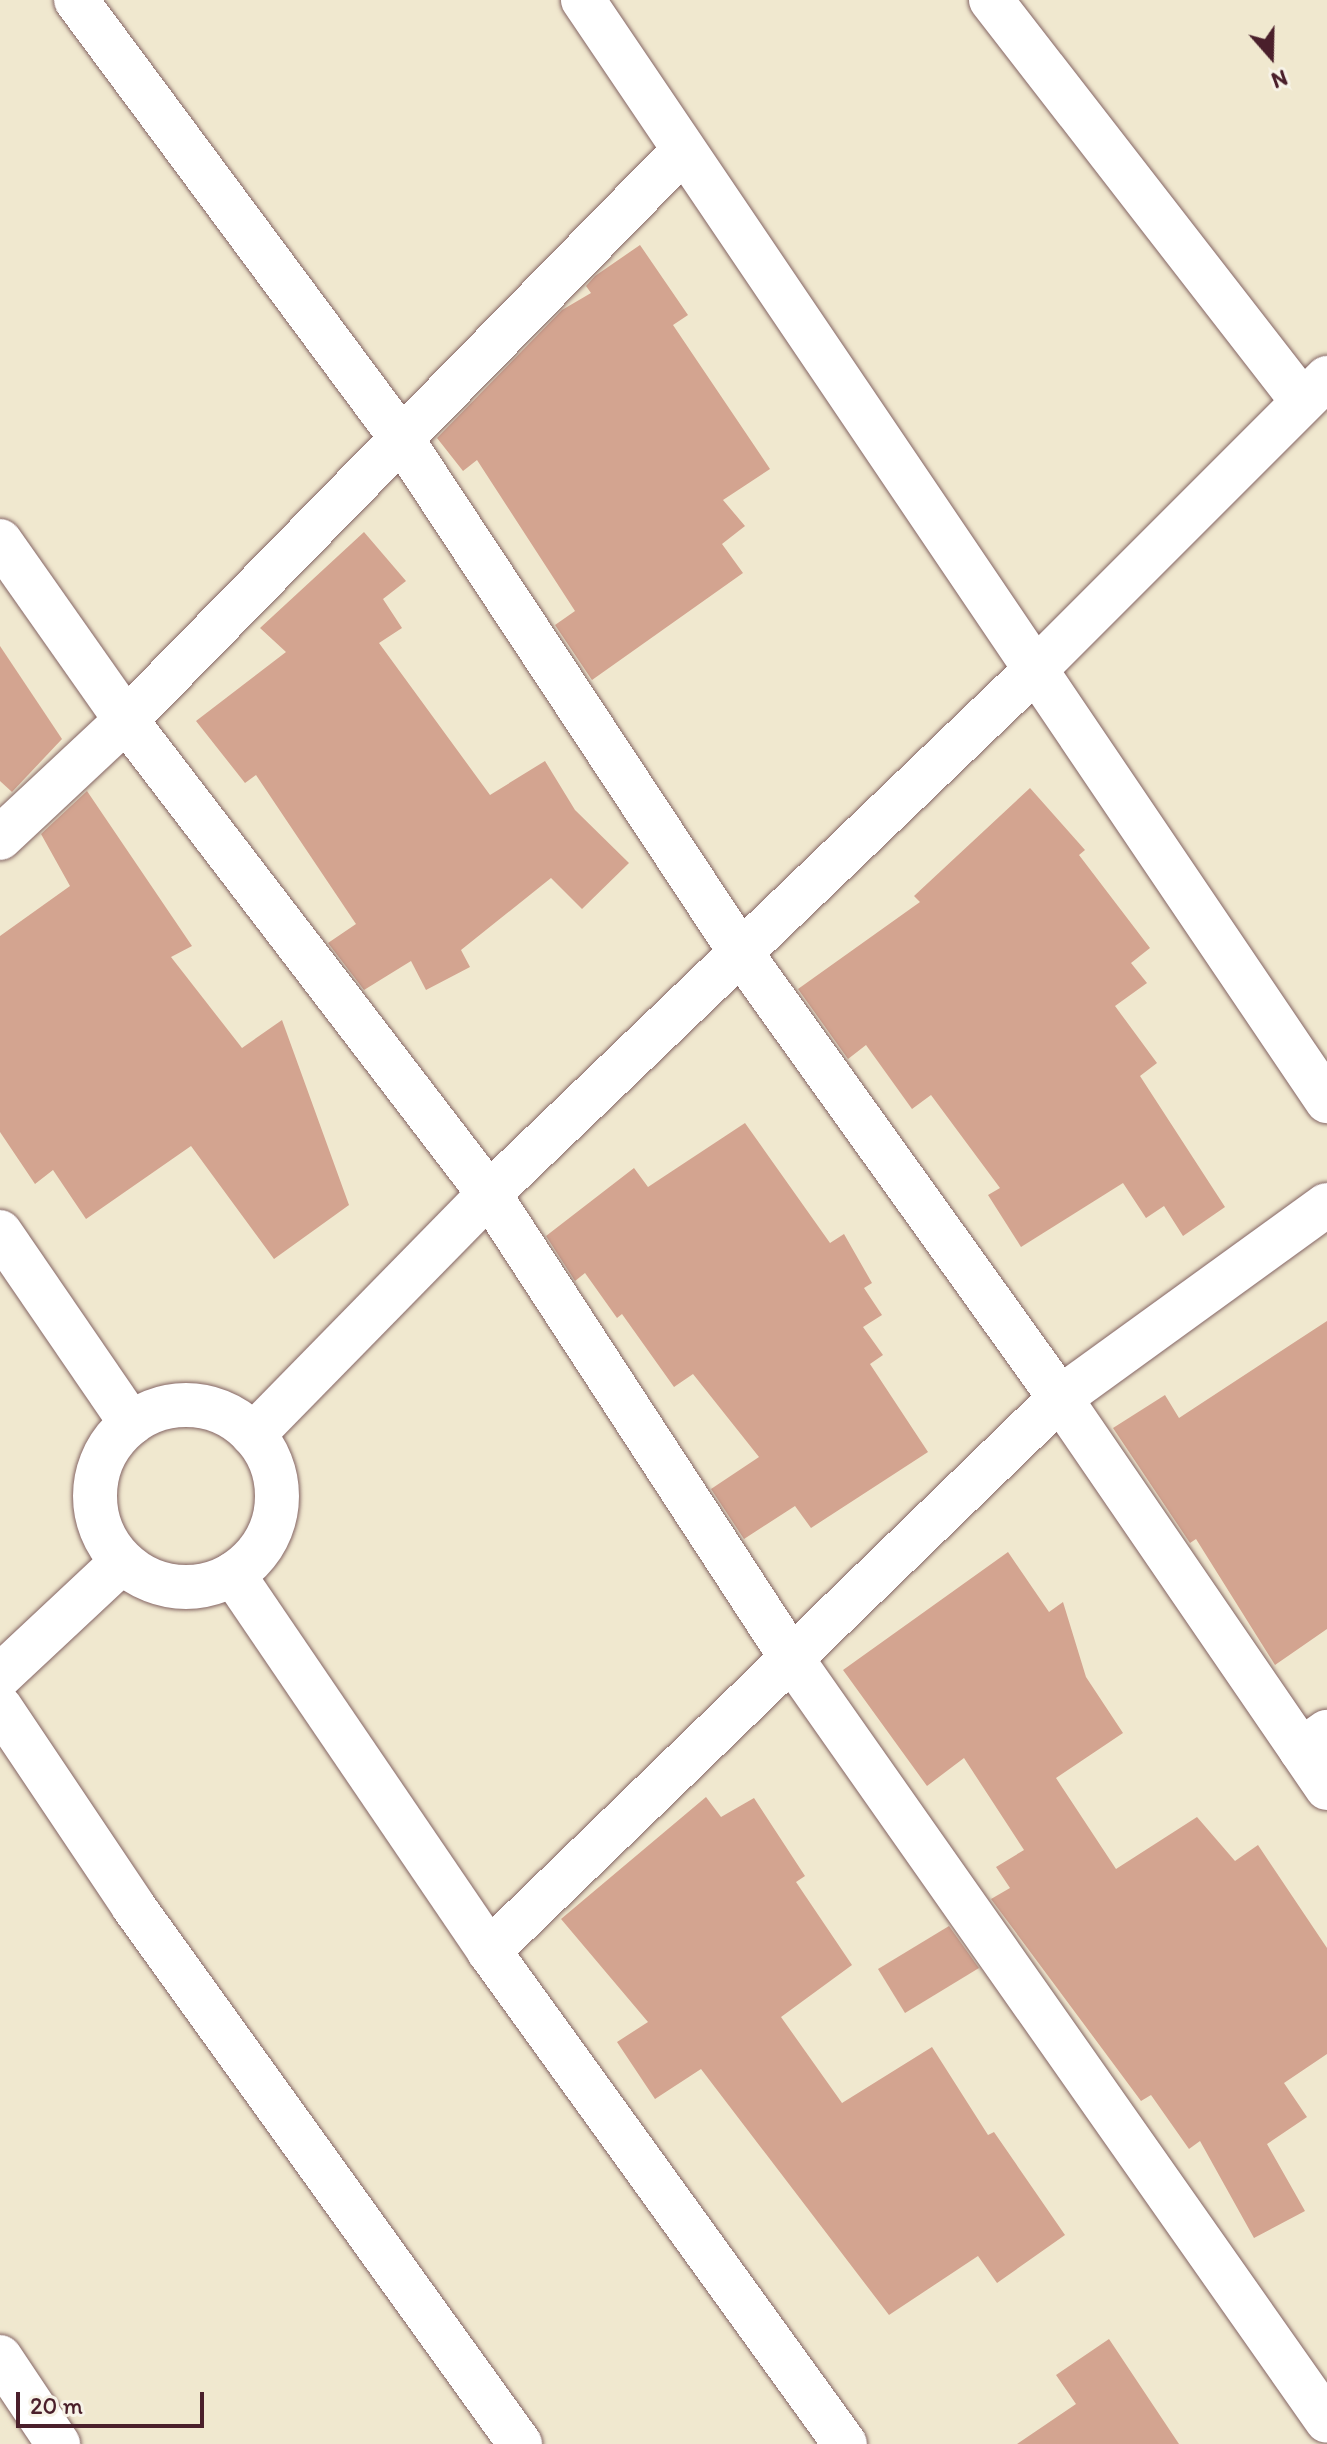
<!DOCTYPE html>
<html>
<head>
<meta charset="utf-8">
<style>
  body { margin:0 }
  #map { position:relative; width:1327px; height:2444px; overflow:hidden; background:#f0e8cf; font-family:Itim,sans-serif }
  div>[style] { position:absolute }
  .building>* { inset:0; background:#d3a490 }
  .roads { filter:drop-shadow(0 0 2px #846564) drop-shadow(0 0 2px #846564) }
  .minor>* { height:44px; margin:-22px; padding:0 22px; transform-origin:22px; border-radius:22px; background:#fff }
  .minor>.ring { margin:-22px; padding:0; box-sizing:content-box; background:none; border:44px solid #fff; border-radius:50% }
  span { translate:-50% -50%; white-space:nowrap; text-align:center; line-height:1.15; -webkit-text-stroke:8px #f7f3e8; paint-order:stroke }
  .north { position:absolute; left:1231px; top:16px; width:80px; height:80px; -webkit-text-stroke:6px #f7f3e8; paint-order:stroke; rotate:160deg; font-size:22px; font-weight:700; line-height:32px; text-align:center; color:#4a1f2b }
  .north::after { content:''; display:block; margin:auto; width:28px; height:36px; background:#4a1f2b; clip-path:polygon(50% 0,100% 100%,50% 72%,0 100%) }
  .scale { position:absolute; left:16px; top:2392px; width:188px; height:36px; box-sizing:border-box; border:4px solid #4a1f2b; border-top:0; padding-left:10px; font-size:24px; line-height:28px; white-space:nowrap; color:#4a1f2b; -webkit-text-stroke:6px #f7f3e8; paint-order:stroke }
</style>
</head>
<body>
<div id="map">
  <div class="building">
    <div style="clip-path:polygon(640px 245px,688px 315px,673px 325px,770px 469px,723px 500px,745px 526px,722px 544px,743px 573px,592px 680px,555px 625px,575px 611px,477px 460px,463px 471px,437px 438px,562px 310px,591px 293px,586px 286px,595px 276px)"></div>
    <div style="clip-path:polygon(364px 532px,406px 581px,383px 599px,402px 628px,379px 643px,490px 795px,545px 761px,575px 810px,629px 863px,582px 909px,551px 878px,461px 950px,470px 967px,426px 990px,411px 961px,364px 990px,328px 943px,356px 924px,256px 775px,245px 783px,196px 721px,286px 652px,260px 628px)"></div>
    <div style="clip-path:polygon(0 646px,62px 739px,12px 792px,0 781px)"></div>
    <div style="clip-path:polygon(1030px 788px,1085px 850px,1079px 855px,1150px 948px,1131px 963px,1147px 983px,1115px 1006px,1157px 1063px,1140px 1076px,1225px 1207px,1183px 1236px,1164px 1206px,1146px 1218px,1123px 1183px,1021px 1247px,988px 1195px,1000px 1188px,931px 1095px,912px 1109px,866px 1045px,848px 1059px,798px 989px,920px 902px,914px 896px)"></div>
    <div style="clip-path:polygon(87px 791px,192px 946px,171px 957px,242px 1048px,282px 1020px,349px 1205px,274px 1259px,191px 1146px,86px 1219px,53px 1170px,35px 1184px,0 1132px,0 936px,70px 886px,41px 834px)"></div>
    <div style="clip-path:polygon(745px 1123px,830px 1243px,844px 1234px,872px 1283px,864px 1288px,882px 1315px,863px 1327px,883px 1355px,870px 1364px,928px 1452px,811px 1528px,795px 1506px,744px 1539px,711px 1489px,759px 1457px,693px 1374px,674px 1387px,622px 1314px,617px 1318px,585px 1273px,575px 1281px,546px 1236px,634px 1168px,648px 1187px)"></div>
    <div style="clip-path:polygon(1327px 1321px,1327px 1629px,1275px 1665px,1196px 1539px,1190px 1543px,1113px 1428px,1165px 1395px,1179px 1418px)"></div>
    <div style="clip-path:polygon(1008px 1552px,1049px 1612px,1063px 1602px,1086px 1677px,1123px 1733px,1056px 1778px,1116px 1869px,1197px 1817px,1235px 1861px,1258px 1845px,1327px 1948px,1327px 2054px,1284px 2083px,1307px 2117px,1267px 2144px,1305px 2211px,1254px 2238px,1200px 2141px,1189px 2149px,1151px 2095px,1141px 2101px,991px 1899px,1010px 1888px,996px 1867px,1024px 1850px,964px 1758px,927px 1786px,843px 1670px)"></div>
    <div style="clip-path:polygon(706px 1797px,721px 1817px,754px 1798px,805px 1876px,796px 1882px,852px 1965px,781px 2017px,842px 2103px,932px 2047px,988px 2135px,994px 2132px,1065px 2235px,997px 2283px,978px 2256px,889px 2315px,701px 2069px,655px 2099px,617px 2042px,648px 2022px,561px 1919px)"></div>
    <div style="clip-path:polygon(949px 1926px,979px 1968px,905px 2013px,878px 1969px)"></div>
    <div style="clip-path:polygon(1109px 2339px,1179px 2444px,1017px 2444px,1076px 2404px,1056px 2375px)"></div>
  </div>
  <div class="roads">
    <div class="minor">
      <div style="left:76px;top:0;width:545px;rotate:53.42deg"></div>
      <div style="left:401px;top:438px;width:617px;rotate:56.57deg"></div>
      <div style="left:741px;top:953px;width:548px;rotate:54.37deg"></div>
      <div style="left:1060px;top:1398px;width:427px;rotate:55.6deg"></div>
      <div style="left:1301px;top:1750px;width:32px;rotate:-35deg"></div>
      <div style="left:583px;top:0;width:1329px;rotate:55.95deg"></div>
      <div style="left:991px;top:0;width:507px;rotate:52.2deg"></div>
      <div style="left:0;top:541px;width:219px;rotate:54.9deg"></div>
      <div style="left:126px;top:720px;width:597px;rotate:52.55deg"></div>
      <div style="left:489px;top:1194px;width:559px;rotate:56.91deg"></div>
      <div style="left:794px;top:1662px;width:927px;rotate:54.92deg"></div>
      <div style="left:0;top:838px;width:173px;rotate:-43.1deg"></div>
      <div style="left:126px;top:720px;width:792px;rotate:-45.61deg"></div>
      <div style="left:0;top:1232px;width:232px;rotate:55.6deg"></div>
      <div class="ring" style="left:95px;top:1405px;width:138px;height:138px"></div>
      <div style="left:253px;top:1435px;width:337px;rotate:-45.6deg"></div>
      <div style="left:489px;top:1194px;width:754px;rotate:-43.82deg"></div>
      <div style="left:1033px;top:672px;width:416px;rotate:-45deg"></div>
      <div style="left:233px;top:1574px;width:456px;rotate:55.8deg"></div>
      <div style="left:489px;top:1951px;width:608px;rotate:54.17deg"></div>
      <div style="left:0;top:1676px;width:167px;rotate:-43.1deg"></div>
      <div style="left:0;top:1707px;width:239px;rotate:56.2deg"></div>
      <div style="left:133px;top:1906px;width:663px;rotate:54.27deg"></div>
      <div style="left:1301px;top:1750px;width:46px;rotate:55.6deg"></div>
      <div style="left:489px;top:1951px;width:795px;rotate:-44.08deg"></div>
      <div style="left:1060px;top:1398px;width:329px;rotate:-35.9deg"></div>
      <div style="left:0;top:2357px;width:105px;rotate:56.3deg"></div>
    </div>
  </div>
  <div class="north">N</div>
  <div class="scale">20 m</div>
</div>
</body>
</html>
